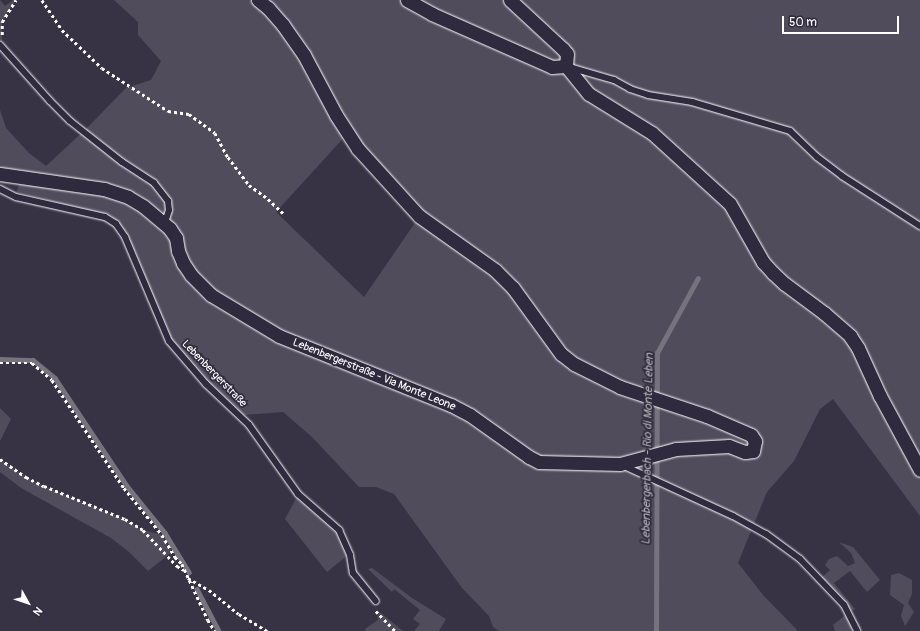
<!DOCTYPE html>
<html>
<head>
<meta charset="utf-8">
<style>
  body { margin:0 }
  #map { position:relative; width:920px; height:631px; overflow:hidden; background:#373345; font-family:Pangolin,sans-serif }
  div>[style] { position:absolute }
  .green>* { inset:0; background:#514c5c }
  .stream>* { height:4.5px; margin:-2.25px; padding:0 2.25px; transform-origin:2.25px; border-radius:2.25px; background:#76737f }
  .path>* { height:2.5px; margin-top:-1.25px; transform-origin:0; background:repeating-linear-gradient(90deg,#fff 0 3px,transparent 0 6px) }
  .roads { filter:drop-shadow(0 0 1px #fff) drop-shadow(0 0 1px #fff) }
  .lane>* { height:6px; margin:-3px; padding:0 3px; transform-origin:3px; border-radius:3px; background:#2f2a3d }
  .street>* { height:13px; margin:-6.5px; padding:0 6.5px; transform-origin:6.5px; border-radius:6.5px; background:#2f2a3d }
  span { translate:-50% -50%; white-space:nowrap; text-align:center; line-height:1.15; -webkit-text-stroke:3.5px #2f2a3d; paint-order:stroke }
  .street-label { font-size:11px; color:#fff }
  .water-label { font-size:12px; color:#b4b2b9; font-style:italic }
  .north { position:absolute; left:8px; top:583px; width:40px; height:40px; -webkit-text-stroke:3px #2f2a3d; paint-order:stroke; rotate:130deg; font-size:11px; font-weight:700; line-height:16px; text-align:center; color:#fff }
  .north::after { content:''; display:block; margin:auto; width:14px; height:18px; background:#fff; clip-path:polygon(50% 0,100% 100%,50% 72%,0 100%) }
  .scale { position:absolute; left:782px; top:16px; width:117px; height:18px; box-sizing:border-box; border:2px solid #fff; border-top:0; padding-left:5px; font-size:12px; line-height:14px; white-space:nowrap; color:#fff; -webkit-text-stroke:3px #2f2a3d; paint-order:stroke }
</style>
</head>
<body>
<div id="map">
  <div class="green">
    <div style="clip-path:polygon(0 0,5px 6px,13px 0,16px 0,2px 22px,2px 47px,0 45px)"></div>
    <div style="clip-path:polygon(evenodd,114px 0,920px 0,920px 516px,833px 399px,820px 409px,794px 461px,767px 492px,738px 563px,763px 595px,798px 631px,499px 631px,493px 627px,489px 616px,462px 588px,394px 494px,376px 487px,359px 487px,312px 437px,283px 412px,243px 415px,206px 380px,174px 346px,124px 231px,106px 215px,17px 192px,21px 175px,0 171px,0 110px,6px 128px,29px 153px,46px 166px,87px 128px,126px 88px,151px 80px,161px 61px,138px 35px,138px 22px,114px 0,348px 133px,419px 217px,364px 297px,276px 212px,348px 133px)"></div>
    <div style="clip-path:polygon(0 408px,11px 419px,0 441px)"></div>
    <div style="clip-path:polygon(0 459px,26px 477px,44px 486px,125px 519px,143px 530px,162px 535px,172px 552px,148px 571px,129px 552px,111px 538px,21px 488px,0 472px)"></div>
    <div style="clip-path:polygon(297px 497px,339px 533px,348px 555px,327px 572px,285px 519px)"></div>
    <div style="clip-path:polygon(839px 542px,853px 547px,880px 580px,867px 592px,850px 571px,834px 583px,855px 609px,849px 613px,854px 623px,850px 631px,835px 631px,833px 625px,848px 613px,820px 579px,830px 570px,825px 565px,829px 559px,837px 556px,848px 566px,855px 563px,851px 553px)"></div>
    <div style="clip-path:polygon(372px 568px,412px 598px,446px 619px,439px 631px,414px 631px,420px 624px,413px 619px,420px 610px,394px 589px,392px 592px,368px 569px)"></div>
    <div style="clip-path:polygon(899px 573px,912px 580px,912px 594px,908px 603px,914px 612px,905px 626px,901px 616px,904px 605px,890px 595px,891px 575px)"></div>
    <div style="clip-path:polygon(377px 610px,403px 631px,366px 631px,365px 629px,378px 620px)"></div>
  </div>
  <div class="stream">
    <div style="left:0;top:359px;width:33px;rotate:2deg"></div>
    <div style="left:33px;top:360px;width:28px;rotate:39deg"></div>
    <div style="left:55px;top:378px;width:130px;rotate:56.3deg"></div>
    <div style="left:127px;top:486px;width:60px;rotate:51deg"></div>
    <div style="left:165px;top:533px;width:46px;rotate:58.4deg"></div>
    <div style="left:197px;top:589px;width:47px;rotate:62.4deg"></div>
    <div style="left:656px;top:631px;width:278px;rotate:-89.8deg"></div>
    <div style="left:657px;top:353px;width:85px;rotate:-61.3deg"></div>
  </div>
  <div class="path">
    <div style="left:42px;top:0;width:36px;rotate:56deg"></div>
    <div style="left:62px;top:30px;width:55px;rotate:43.5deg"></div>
    <div style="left:102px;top:68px;width:79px;rotate:33.1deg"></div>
    <div style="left:168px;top:111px;width:21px;rotate:8deg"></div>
    <div style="left:189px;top:114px;width:32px;rotate:36deg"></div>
    <div style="left:215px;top:133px;width:27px;rotate:62deg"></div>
    <div style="left:228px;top:157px;width:35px;rotate:53deg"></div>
    <div style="left:249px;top:185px;width:24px;rotate:36deg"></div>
    <div style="left:268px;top:199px;width:23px;rotate:43deg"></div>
    <div style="left:2px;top:35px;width:13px;rotate:-90deg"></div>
    <div style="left:2px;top:22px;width:26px;rotate:-58deg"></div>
    <div style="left:0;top:363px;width:32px"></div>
    <div style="left:32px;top:363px;width:26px;rotate:40deg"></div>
    <div style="left:52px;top:380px;width:130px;rotate:56.3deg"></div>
    <div style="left:124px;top:488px;width:60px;rotate:51deg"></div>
    <div style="left:162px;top:535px;width:26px;rotate:59deg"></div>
    <div style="left:175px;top:557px;width:10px;rotate:45deg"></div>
    <div style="left:182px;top:564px;width:62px;rotate:65.1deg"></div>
    <div style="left:208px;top:620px;width:13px;rotate:58deg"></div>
    <div style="left:0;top:459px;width:32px;rotate:35deg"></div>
    <div style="left:26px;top:477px;width:20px;rotate:27deg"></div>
    <div style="left:44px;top:486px;width:87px;rotate:22.2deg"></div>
    <div style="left:125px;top:519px;width:21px;rotate:31deg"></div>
    <div style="left:143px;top:530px;width:50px;rotate:46.6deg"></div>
    <div style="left:177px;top:566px;width:8px;rotate:30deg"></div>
    <div style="left:188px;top:578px;width:24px;rotate:30deg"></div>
    <div style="left:209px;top:590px;width:38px;rotate:39deg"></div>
    <div style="left:239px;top:614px;width:33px;rotate:31deg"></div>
    <div style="left:376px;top:611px;width:28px;rotate:46deg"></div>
  </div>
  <div class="roads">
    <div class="lane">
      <div style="left:0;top:45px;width:75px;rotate:48.2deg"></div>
      <div style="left:50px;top:101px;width:28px;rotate:45deg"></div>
      <div style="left:70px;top:121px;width:66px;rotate:38.3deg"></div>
      <div style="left:122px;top:162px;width:38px;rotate:33deg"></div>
      <div style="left:154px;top:183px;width:23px;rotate:52deg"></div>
      <div style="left:168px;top:201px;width:9px;rotate:84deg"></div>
      <div style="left:169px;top:210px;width:16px;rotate:108deg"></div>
      <div style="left:569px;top:67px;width:47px;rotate:16.1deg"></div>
      <div style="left:614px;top:80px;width:18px;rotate:29deg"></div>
      <div style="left:630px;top:89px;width:19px;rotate:18deg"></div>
      <div style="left:648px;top:95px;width:45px;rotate:9deg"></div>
      <div style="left:692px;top:102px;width:102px;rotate:16.5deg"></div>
      <div style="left:790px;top:131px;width:37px;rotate:44deg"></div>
      <div style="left:817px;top:157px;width:31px;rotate:37deg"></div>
      <div style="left:842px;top:176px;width:93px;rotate:32.7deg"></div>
      <div style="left:0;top:189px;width:18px;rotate:27deg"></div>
      <div style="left:16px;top:197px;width:91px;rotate:12.7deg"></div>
      <div style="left:105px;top:217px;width:13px;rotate:32deg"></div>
      <div style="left:116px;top:224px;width:16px;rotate:55deg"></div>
      <div style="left:125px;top:237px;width:113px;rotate:67.1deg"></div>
      <div style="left:169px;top:341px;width:57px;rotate:49.3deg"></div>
      <div style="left:206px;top:384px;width:59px;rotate:43.6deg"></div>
      <div style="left:249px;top:425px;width:85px;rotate:54.6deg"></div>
      <div style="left:298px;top:494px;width:55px;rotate:41.3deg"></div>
      <div style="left:339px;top:530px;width:27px;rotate:66deg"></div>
      <div style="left:350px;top:555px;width:18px;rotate:81deg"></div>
      <div style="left:353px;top:573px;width:36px;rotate:51deg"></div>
      <div style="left:622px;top:465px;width:122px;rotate:24.7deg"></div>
      <div style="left:733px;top:516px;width:38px;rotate:29deg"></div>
      <div style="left:766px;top:534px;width:42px;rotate:36.3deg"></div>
      <div style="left:800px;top:559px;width:64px;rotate:46.3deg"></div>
      <div style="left:844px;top:605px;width:29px;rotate:63deg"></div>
    </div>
    <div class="street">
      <div style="left:407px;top:0;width:29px;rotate:29deg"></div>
      <div style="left:432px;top:14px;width:131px;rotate:23.8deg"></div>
      <div style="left:552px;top:67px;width:14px;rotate:-4deg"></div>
      <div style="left:510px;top:0;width:72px;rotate:42.8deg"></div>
      <div style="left:563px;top:49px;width:6px;rotate:51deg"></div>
      <div style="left:567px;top:54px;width:12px;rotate:95deg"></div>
      <div style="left:566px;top:66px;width:36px;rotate:51deg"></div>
      <div style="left:589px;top:94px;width:74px;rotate:31.8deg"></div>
      <div style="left:652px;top:133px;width:105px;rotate:42.3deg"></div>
      <div style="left:730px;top:204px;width:67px;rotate:60.4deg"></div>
      <div style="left:763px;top:262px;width:15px;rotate:48deg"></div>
      <div style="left:773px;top:273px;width:16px;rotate:43deg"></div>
      <div style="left:785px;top:284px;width:49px;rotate:36.6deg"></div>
      <div style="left:824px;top:313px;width:35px;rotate:41deg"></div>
      <div style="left:850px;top:336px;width:14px;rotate:56deg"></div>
      <div style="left:858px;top:348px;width:53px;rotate:65.4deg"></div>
      <div style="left:880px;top:396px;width:84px;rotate:61.6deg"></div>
      <div style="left:0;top:174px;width:105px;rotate:8.2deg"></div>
      <div style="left:104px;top:189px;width:25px;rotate:18deg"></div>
      <div style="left:128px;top:197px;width:17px;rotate:31deg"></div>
      <div style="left:143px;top:206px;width:35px;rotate:40deg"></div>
      <div style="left:170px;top:229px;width:11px;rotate:56deg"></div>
      <div style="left:176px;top:238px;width:13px;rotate:81deg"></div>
      <div style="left:178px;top:251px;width:13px;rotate:67deg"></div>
      <div style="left:183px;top:263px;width:14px;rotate:56deg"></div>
      <div style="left:191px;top:275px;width:28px;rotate:45deg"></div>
      <div style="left:211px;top:295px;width:79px;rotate:31.1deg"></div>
      <div style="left:279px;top:336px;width:185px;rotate:21.9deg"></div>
      <div style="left:451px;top:405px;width:21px;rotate:28deg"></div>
      <div style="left:470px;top:415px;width:72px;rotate:35.4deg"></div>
      <div style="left:529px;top:457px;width:11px;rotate:27deg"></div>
      <div style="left:539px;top:462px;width:81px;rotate:1.4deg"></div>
      <div style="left:620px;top:464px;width:58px;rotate:-15deg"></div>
      <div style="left:676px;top:449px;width:53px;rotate:-3.2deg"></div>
      <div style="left:729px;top:446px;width:17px;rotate:21deg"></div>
      <div style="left:745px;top:452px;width:8px;rotate:-7deg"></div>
      <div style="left:753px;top:451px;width:10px;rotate:-79deg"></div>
      <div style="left:755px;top:441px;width:7px;rotate:-124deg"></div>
      <div style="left:751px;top:435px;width:48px;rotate:-156.6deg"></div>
      <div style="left:707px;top:416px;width:92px;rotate:-161.6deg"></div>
      <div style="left:620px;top:387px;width:51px;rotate:-153.4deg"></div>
      <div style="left:574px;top:364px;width:16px;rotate:-142deg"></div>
      <div style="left:561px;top:354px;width:82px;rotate:-126deg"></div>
      <div style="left:513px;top:288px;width:25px;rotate:-135deg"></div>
      <div style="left:495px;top:270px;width:93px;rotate:-144.6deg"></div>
      <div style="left:419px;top:216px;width:91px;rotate:-132.3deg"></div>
      <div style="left:358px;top:149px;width:40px;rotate:-122.9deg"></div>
      <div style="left:336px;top:115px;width:68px;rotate:-118.1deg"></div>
      <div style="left:304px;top:55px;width:37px;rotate:-125deg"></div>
      <div style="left:283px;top:25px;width:23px;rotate:-131deg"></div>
      <div style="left:268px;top:8px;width:13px;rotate:-141deg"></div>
    </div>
  </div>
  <div class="street-label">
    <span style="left:214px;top:374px;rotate:46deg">Lebenbergerstraße</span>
    <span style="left:374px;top:375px;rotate:22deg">Lebenbergerstraße - Via Monte Leone</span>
  </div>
  <div class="water-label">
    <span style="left:648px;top:449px;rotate:-89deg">Lebenbergerbach - Rio di Monte Leben</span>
  </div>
  <div class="north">N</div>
  <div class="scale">50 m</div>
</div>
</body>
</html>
